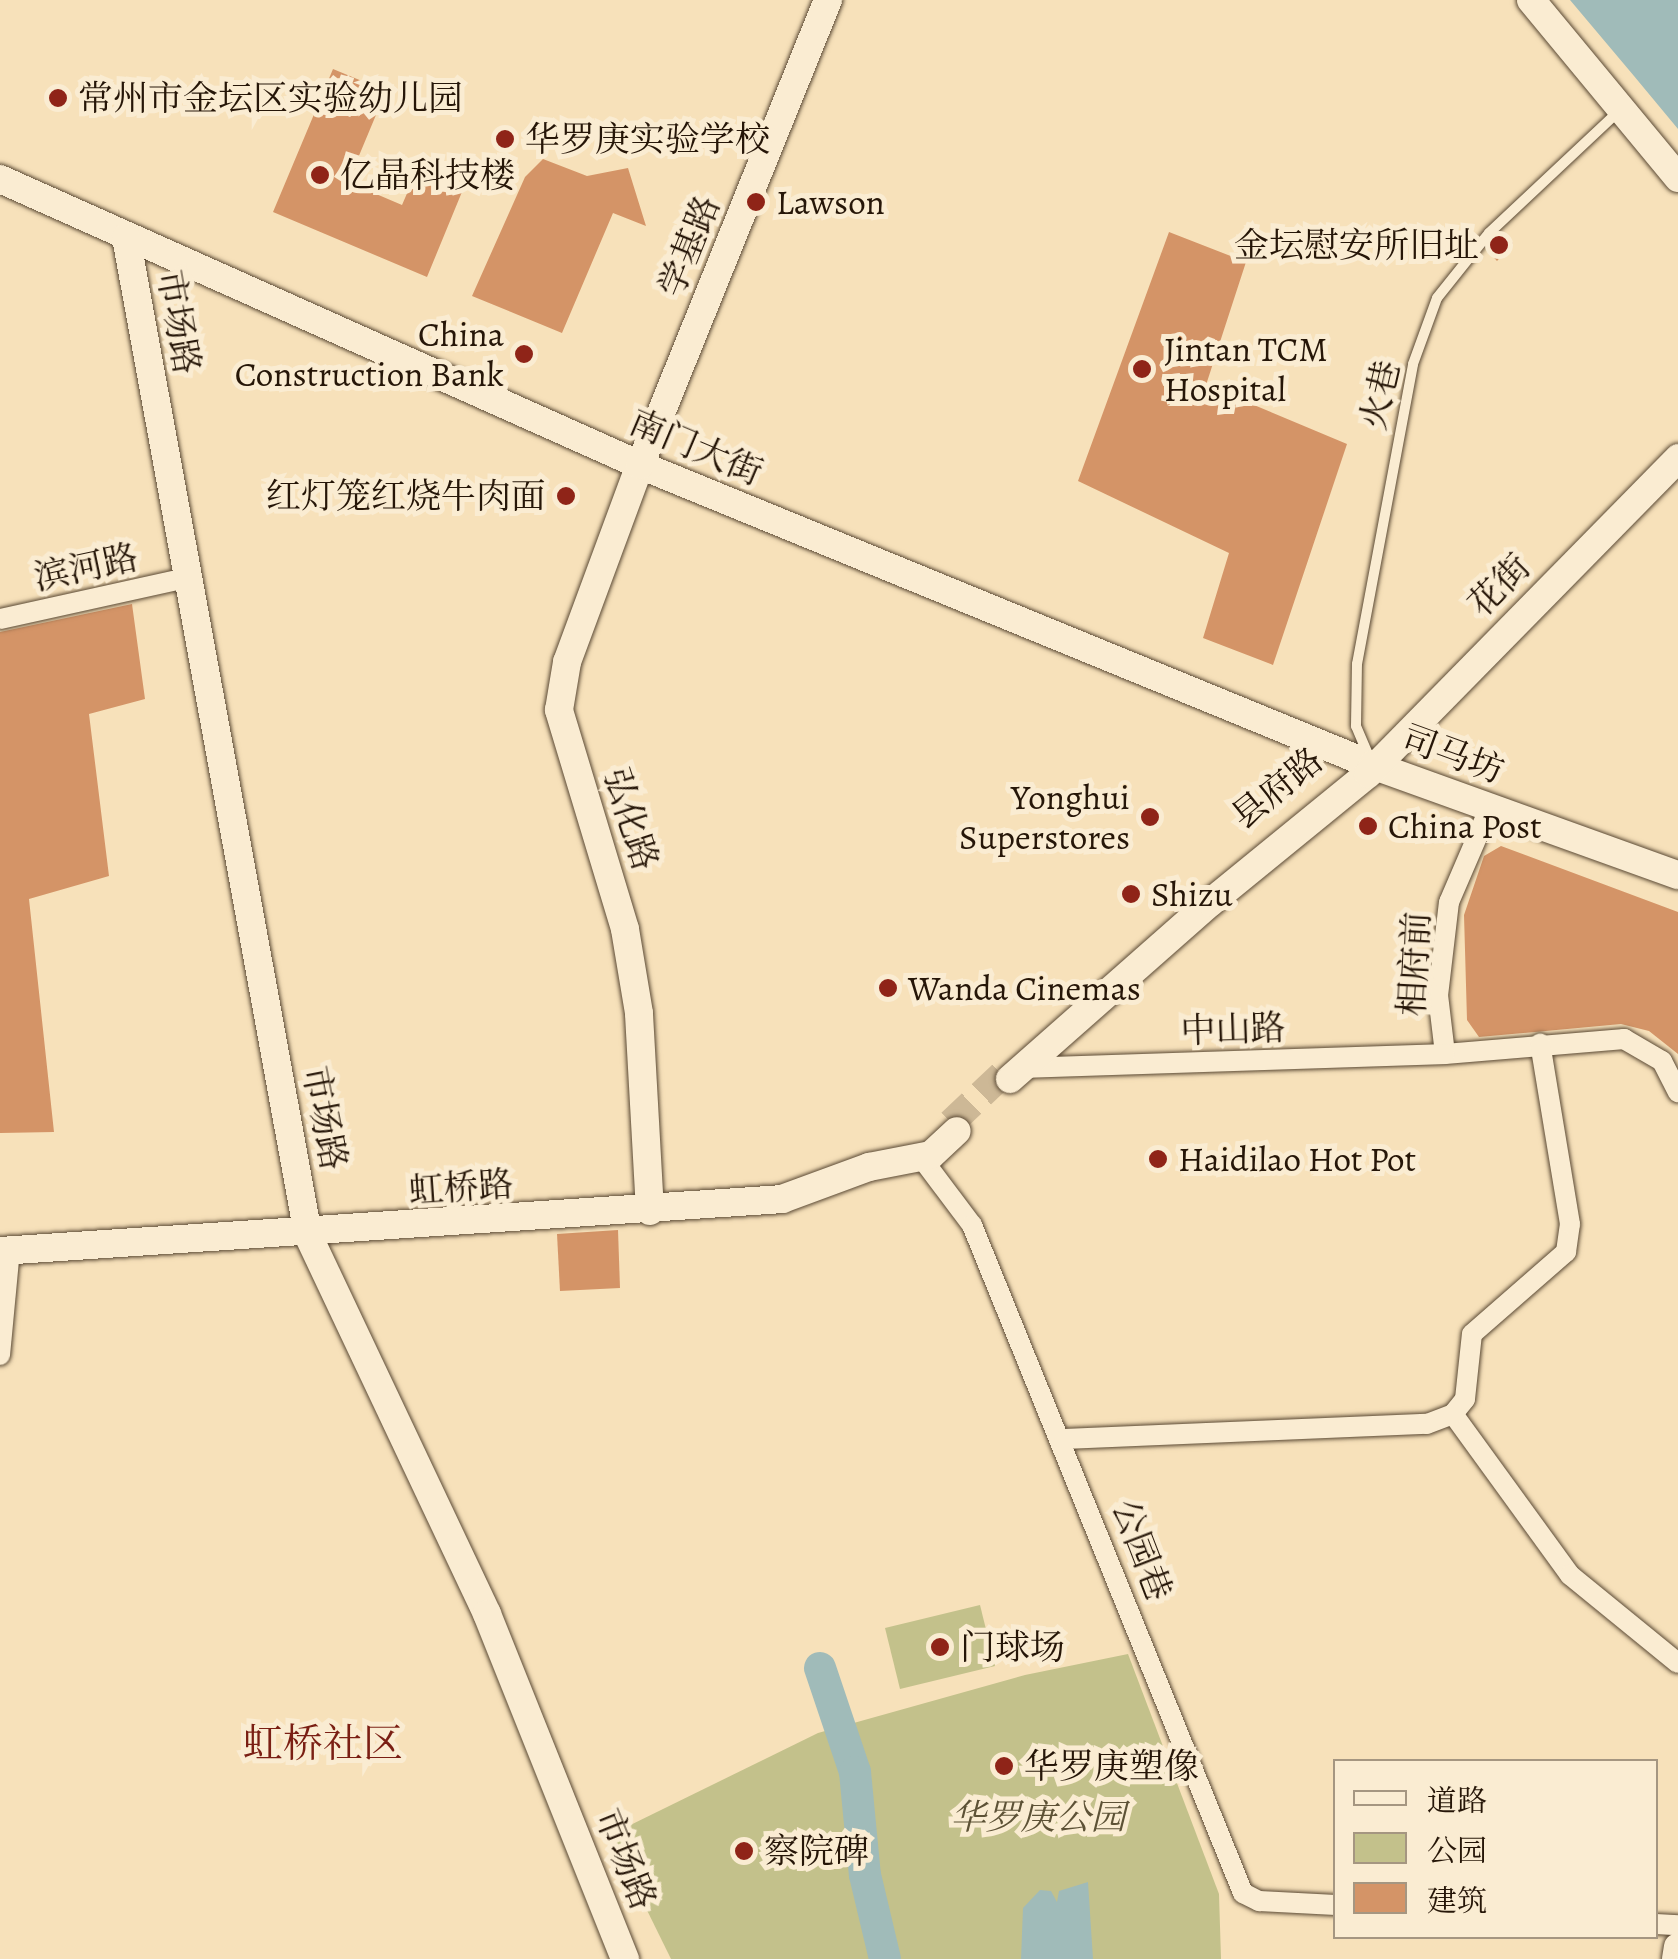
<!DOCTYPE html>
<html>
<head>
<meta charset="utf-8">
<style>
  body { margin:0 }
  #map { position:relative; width:1678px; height:1959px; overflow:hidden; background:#f7e1ba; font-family:Alegreya,"Noto Serif SC",serif }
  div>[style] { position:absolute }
  .green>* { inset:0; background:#c3c18b }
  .water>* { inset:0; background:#a0bbb9 }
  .river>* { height:32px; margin:-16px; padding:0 16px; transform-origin:16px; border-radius:16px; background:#a0bbb9 }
  .building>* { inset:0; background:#d49467 }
  .secondary-tunnel>* { height:28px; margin-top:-14px; transform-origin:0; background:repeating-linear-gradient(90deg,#cdb896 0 28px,transparent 0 42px) }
  .roads { filter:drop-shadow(0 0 2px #5a4934) drop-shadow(0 0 2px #5a4934) }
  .lane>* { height:10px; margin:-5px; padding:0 5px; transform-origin:5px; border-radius:5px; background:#faecd2 }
  .street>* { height:20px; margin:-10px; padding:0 10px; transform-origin:10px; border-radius:10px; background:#faecd2 }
  .secondary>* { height:28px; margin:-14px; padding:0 14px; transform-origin:14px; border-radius:14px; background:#faecd2 }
  .dots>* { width:28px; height:28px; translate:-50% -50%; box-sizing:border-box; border:5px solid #faecd2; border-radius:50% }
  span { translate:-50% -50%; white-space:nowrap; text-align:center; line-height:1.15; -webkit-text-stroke:10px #faecd2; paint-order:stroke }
  .poi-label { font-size:35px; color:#261608 }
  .left { translate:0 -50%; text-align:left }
  .right { translate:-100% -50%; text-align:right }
  .street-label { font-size:35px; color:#261608 }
  .park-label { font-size:35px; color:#5d5236; font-style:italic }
  .quarter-label { font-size:40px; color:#7a1f14 }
  .legend { position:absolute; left:1333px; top:1759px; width:325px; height:180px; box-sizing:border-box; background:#faecd2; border:2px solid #a59681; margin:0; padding:12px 18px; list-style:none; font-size:30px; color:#261608 }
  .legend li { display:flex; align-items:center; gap:20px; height:50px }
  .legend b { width:50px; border:2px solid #a59681 }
</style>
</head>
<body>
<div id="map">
  <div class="green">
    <div style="clip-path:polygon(980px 1605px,995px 1666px,900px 1689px,885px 1628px)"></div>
    <div style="clip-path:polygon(1128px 1654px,1219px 1894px,1221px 1959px,671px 1959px,610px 1835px,818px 1733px,1025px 1675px)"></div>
  </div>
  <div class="water">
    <div style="clip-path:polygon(1570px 0,1678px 0,1678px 129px,1634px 76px)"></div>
    <div style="clip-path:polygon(1088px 1882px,1093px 1959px,1021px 1959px,1023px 1908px,1040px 1890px,1051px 1891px,1057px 1902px,1059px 1891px)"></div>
  </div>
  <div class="river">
    <div style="left:820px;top:1668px;width:110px;rotate:71.4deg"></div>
    <div style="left:855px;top:1772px;width:103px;rotate:84.5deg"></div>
    <div style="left:865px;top:1875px;width:86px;rotate:76.6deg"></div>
  </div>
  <div class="building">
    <div style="clip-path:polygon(333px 69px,386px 91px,348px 182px,402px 205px,418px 168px,464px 187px,427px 277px,273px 212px)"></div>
    <div style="clip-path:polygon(543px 159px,587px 176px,628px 168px,646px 226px,613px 213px,562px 333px,472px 296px,525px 177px)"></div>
    <div style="clip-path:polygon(1169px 232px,1246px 262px,1206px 385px,1347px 444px,1273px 665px,1203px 638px,1229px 553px,1078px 481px)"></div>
    <div style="clip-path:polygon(1501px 234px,1513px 243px,1497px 261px,1487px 250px)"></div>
    <div style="clip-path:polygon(132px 604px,145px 699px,89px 714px,109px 876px,29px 899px,54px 1132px,0 1133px,0 632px)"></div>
    <div style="clip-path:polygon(1501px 846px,1678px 912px,1678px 1054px,1649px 1031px,1621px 1024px,1479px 1037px,1467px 1020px,1464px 915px,1484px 856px)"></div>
    <div style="clip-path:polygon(618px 1230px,620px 1288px,560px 1291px,557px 1234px)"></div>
  </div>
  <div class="secondary-tunnel">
    <div style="left:951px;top:1123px;width:74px;rotate:-43.4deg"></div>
  </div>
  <div class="roads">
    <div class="lane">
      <div style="left:1370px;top:759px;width:36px;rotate:-113deg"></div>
      <div style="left:1356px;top:726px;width:62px;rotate:-89.1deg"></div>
      <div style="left:1357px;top:664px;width:305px;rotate:-79.4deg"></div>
      <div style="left:1413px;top:364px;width:70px;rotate:-70deg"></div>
      <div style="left:1437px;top:298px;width:83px;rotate:-51.3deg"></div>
      <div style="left:1489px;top:233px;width:177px;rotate:-43.2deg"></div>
    </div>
    <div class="street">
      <div style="left:0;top:619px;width:190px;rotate:-12.4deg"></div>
      <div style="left:1490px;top:807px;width:103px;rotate:113.3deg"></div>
      <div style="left:1449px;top:902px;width:94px;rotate:96.7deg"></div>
      <div style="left:1438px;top:995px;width:59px;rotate:83.2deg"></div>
      <div style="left:1445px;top:1054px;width:180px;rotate:-4.8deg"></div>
      <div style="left:1624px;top:1039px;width:44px;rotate:30.1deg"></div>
      <div style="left:1662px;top:1061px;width:35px;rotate:63deg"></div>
      <div style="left:1023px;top:1068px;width:422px;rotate:-1.9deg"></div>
      <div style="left:920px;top:1156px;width:86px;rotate:53deg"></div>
      <div style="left:972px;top:1225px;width:721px;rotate:67.92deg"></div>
      <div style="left:1243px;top:1893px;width:18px;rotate:27deg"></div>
      <div style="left:1259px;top:1901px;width:77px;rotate:3deg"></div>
      <div style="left:0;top:1355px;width:105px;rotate:-84.6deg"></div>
      <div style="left:1453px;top:1414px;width:199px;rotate:54deg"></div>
      <div style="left:1570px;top:1575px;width:139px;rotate:39.2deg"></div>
      <div style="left:1064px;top:1439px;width:363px;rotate:-2.4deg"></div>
      <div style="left:1427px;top:1424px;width:28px;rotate:-21deg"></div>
      <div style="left:1453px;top:1414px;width:19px;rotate:-51deg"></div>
      <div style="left:1465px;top:1399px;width:65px;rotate:-83.9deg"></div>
      <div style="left:1472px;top:1334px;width:125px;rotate:-41.1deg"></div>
      <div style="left:1566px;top:1252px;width:28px;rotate:-82deg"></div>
      <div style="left:1570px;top:1224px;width:183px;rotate:-99.4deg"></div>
      <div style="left:1656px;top:1924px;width:22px;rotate:3deg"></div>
    </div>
    <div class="secondary">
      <div style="left:1531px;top:0;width:231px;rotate:50.4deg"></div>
      <div style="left:0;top:179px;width:701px;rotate:24.08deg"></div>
      <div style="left:640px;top:465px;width:791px;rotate:22.29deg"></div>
      <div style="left:1372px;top:765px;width:325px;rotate:19.8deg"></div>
      <div style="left:126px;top:237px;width:1014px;rotate:79.66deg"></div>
      <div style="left:308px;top:1235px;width:419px;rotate:64.7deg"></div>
      <div style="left:487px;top:1614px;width:372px;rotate:68.2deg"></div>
      <div style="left:1010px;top:1079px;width:268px;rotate:-41.4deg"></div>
      <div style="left:1211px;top:902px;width:203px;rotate:-39.2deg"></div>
      <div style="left:1368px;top:774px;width:443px;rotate:-45.5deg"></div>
      <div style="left:650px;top:1211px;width:198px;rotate:-93.2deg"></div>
      <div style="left:639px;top:1013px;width:85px;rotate:-99.5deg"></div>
      <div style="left:625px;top:929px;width:229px;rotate:-106.8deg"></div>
      <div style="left:559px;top:710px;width:49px;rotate:-80.5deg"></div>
      <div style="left:567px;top:662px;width:210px;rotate:-69.7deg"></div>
      <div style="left:640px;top:465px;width:502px;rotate:-67.99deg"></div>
      <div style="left:0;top:1251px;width:784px;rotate:-3.8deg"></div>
      <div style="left:782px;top:1199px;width:93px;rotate:-20.2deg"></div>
      <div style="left:869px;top:1167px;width:63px;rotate:-11deg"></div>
      <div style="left:931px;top:1155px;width:35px;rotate:-43deg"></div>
      <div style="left:1676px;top:1959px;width:12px;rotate:-81deg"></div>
    </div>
  </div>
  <div class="dots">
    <div style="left:58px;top:98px;background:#8f2418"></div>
    <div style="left:505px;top:139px;background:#8f2418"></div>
    <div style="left:320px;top:175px;background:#8f2418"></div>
    <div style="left:756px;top:202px;background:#8f2418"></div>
    <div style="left:1499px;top:245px;background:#8f2418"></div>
    <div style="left:524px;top:354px;background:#8f2418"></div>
    <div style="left:1142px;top:369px;background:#8f2418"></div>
    <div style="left:566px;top:496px;background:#8f2418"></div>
    <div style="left:1150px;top:817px;background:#8f2418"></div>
    <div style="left:1368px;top:826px;background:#8f2418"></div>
    <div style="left:1131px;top:894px;background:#8f2418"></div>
    <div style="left:888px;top:988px;background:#8f2418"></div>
    <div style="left:1158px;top:1159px;background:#8f2418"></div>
    <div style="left:940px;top:1647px;background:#8f2418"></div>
    <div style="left:1004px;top:1766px;background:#8f2418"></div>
    <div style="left:744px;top:1851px;background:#8f2418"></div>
  </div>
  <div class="poi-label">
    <span class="left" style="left:78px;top:98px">常州市金坛区实验幼儿园</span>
    <span class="left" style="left:525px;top:139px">华罗庚实验学校</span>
    <span class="left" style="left:340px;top:175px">亿晶科技楼</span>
    <span class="left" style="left:776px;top:202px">Lawson</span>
    <span class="right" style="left:1479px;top:245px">金坛慰安所旧址</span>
    <span class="right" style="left:504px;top:354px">China<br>Construction Bank</span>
    <span class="left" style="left:1164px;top:369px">Jintan TCM<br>Hospital</span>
    <span class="right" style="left:546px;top:496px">红灯笼红烧牛肉面</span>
    <span class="right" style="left:1130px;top:817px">Yonghui<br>Superstores</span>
    <span class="left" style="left:1388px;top:826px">China Post</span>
    <span class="left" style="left:1151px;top:894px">Shizu</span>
    <span class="left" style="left:908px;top:988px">Wanda Cinemas</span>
    <span class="left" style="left:1178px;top:1159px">Haidilao Hot Pot</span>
    <span class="left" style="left:960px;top:1647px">门球场</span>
    <span class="left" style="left:1024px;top:1766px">华罗庚塑像</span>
    <span class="left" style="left:764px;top:1851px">察院碑</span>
  </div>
  <div class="street-label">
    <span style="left:689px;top:246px;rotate:-68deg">学基路</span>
    <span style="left:179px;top:322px;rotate:80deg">市场路</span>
    <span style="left:1380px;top:395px;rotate:-77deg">火巷</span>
    <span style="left:696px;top:447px;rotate:23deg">南门大街</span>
    <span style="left:86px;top:567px;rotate:-12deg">滨河路</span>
    <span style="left:1499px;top:585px;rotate:-45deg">花街</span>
    <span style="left:1453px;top:754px;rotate:20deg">司马坊</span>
    <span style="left:1277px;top:788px;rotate:-39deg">县府路</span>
    <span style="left:631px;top:819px;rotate:72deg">弘化路</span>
    <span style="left:1414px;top:964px;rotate:-87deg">相府前</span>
    <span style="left:1233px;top:1029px;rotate:-2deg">中山路</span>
    <span style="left:325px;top:1118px;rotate:79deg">市场路</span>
    <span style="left:461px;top:1187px;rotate:-4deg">虹桥路</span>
    <span style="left:1142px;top:1550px;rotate:69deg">公园巷</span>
    <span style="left:626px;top:1859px;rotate:68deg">市场路</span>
  </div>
  <div class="park-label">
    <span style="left:1038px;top:1817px">华罗庚公园</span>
  </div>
  <div class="quarter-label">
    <span style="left:323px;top:1744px">虹桥社区</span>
  </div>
  <ul class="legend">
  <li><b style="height:12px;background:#faecd2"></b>道路</li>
  <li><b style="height:28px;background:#c3c18b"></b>公园</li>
  <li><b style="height:28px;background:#d49467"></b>建筑</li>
  </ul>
</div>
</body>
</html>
